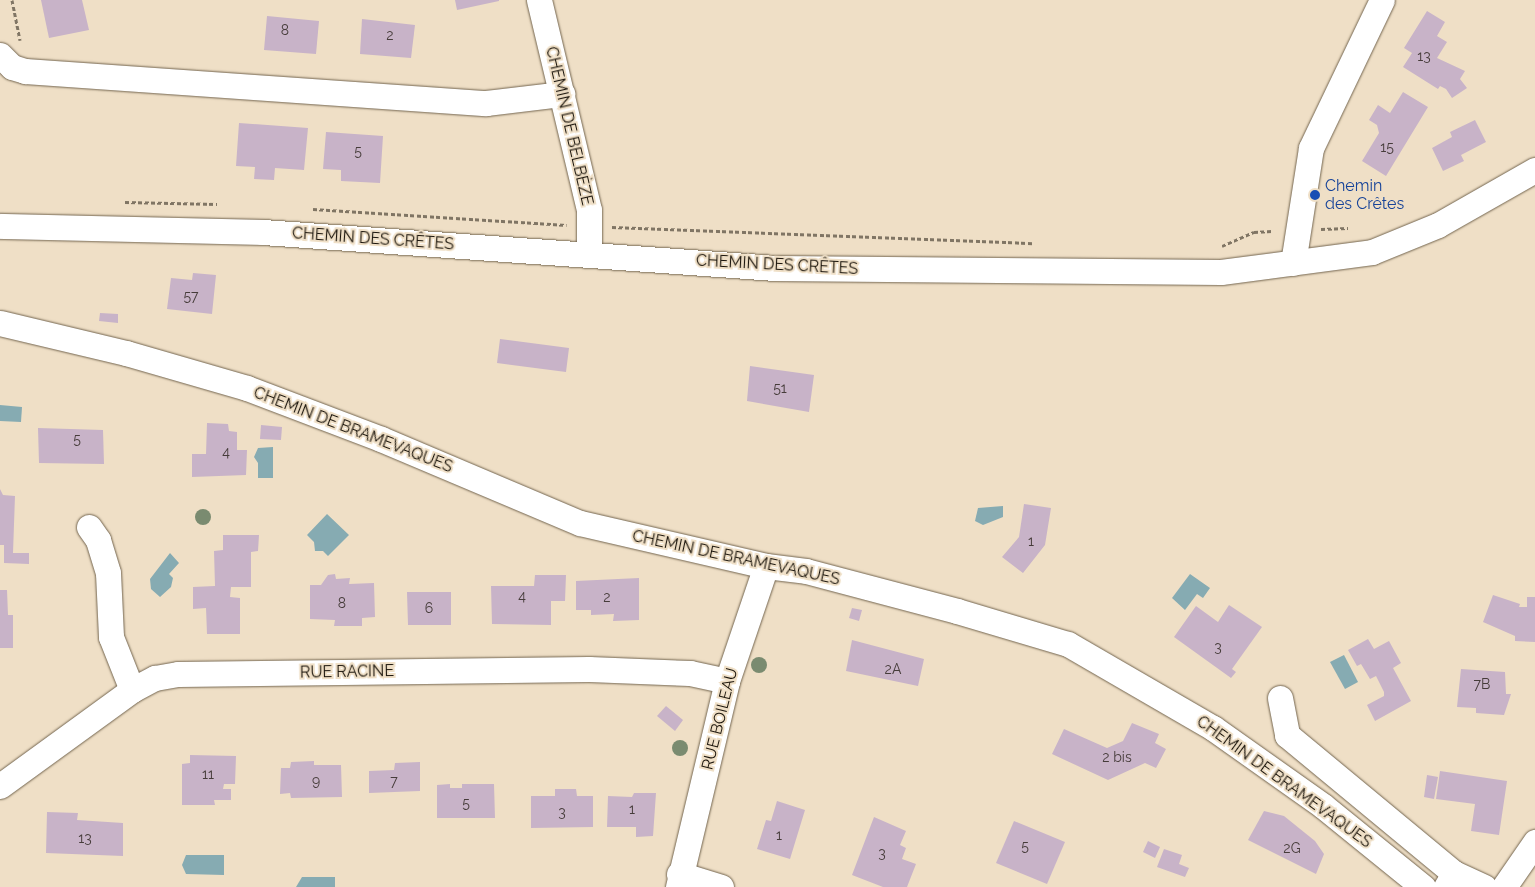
<!DOCTYPE html>
<html>
<head>
<meta charset="utf-8">
<style>
  body { margin:0 }
  #map { position:relative; width:1535px; height:887px; overflow:hidden; background:#efdfc6; font-family:Raleway,sans-serif }
  div>[style] { position:absolute }
  .water>* { inset:0; background:#86abb2 }
  .building>* { inset:0; background:#c8b3c8 }
  .path>* { height:3px; margin-top:-1.5px; transform-origin:0; background:repeating-linear-gradient(90deg,#807564 0 4px,transparent 0 6.5px) }
  .roads { filter:drop-shadow(0 0 1px #73654f) drop-shadow(0 0 1px #73654f) }
  .street>* { height:25px; margin:-12.5px; padding:0 12.5px; transform-origin:12.5px; border-radius:12.5px; background:#fff }
  .trees>* { width:16px; height:16px; margin:-8px; border-radius:50%; background:#7a8b70 }
  .dots>* { width:14px; height:14px; translate:-50% -50%; box-sizing:border-box; border:2px solid #efdfc6; border-radius:50% }
  span { translate:-50% -50%; white-space:nowrap; text-align:center; line-height:1.15; -webkit-text-stroke:4px #efdfc6; paint-order:stroke }
  .number-label { font-size:14px; color:#463c3a }
  .number-label span { -webkit-text-stroke-width:0 }
  .street-label { font-size:16px; color:#1a140b }
  .transit-label { font-size:16px; color:#164399 }
  .left { translate:0 -50%; text-align:left }
</style>
</head>
<body>
<div id="map">
  <div class="water">
    <div style="clip-path:polygon(0 405px,22px 407px,21px 422px,0 421px)"></div>
    <div style="clip-path:polygon(273px 447px,273px 478px,258px 478px,258px 463px,254px 457px,258px 448px)"></div>
    <div style="clip-path:polygon(1003px 506px,1003px 517px,983px 525px,975px 521px,978px 508px)"></div>
    <div style="clip-path:polygon(327px 514px,349px 535px,328px 556px,323px 551px,315px 551px,314px 542px,307px 535px)"></div>
    <div style="clip-path:polygon(170px 553px,179px 563px,169px 574px,173px 578px,171px 587px,160px 597px,151px 589px,150px 579px)"></div>
    <div style="clip-path:polygon(1190px 574px,1210px 588px,1203px 598px,1197px 594px,1185px 610px,1172px 598px)"></div>
    <div style="clip-path:polygon(1344px 655px,1358px 682px,1345px 689px,1330px 662px)"></div>
    <div style="clip-path:polygon(186px 855px,224px 855px,224px 875px,186px 874px,182px 865px)"></div>
    <div style="clip-path:polygon(302px 877px,335px 877px,335px 887px,296px 887px)"></div>
  </div>
  <div class="building">
    <div style="clip-path:polygon(41px 0,82px 0,89px 30px,49px 38px)"></div>
    <div style="clip-path:polygon(455px 0,499px 0,499px 1px,457px 10px)"></div>
    <div style="clip-path:polygon(1427px 11px,1445px 22px,1437px 36px,1447px 42px,1437px 58px,1465px 71px,1460px 79px,1467px 88px,1452px 98px,1446px 89px,1440px 86px,1438px 89px,1403px 67px,1412px 53px,1404px 48px)"></div>
    <div style="clip-path:polygon(267px 16px,319px 21px,316px 54px,264px 50px)"></div>
    <div style="clip-path:polygon(362px 19px,415px 25px,411px 58px,360px 54px)"></div>
    <div style="clip-path:polygon(1403px 92px,1428px 107px,1386px 176px,1362px 161px,1379px 133px,1377px 125px,1369px 120px,1378px 105px,1390px 113px)"></div>
    <div style="clip-path:polygon(1475px 120px,1486px 142px,1461px 155px,1464px 161px,1443px 171px,1432px 148px,1452px 137px,1450px 132px)"></div>
    <div style="clip-path:polygon(239px 123px,308px 128px,304px 170px,275px 168px,274px 180px,254px 179px,255px 167px,236px 166px)"></div>
    <div style="clip-path:polygon(326px 132px,383px 136px,380px 183px,341px 181px,341px 170px,323px 169px)"></div>
    <div style="clip-path:polygon(193px 273px,216px 275px,212px 314px,167px 309px,171px 278px,192px 280px)"></div>
    <div style="clip-path:polygon(100px 313px,118px 314px,118px 323px,99px 321px)"></div>
    <div style="clip-path:polygon(500px 339px,569px 348px,566px 372px,497px 363px)"></div>
    <div style="clip-path:polygon(750px 366px,814px 375px,809px 412px,747px 401px)"></div>
    <div style="clip-path:polygon(207px 423px,228px 424px,229px 431px,237px 432px,237px 450px,247px 450px,246px 475px,192px 477px,192px 454px,206px 454px)"></div>
    <div style="clip-path:polygon(261px 425px,282px 427px,281px 440px,260px 439px)"></div>
    <div style="clip-path:polygon(38px 428px,103px 430px,104px 464px,39px 463px)"></div>
    <div style="clip-path:polygon(0 489px,3px 495px,15px 496px,13px 553px,29px 553px,29px 564px,4px 563px,4px 545px,0 545px)"></div>
    <div style="clip-path:polygon(1024px 504px,1051px 508px,1045px 545px,1023px 573px,1002px 557px,1019px 537px)"></div>
    <div style="clip-path:polygon(223px 535px,259px 535px,258px 551px,251px 552px,251px 587px,231px 587px,230px 597px,240px 598px,240px 634px,207px 634px,206px 608px,193px 609px,193px 587px,215px 586px,214px 551px,223px 550px)"></div>
    <div style="clip-path:polygon(335px 574px,336px 579px,350px 578px,349px 584px,374px 583px,375px 617px,362px 618px,362px 626px,334px 626px,335px 620px,310px 619px,310px 585px,321px 585px,328px 575px)"></div>
    <div style="clip-path:polygon(535px 575px,566px 575px,565px 601px,551px 601px,551px 625px,492px 624px,491px 586px,534px 586px)"></div>
    <div style="clip-path:polygon(639px 578px,639px 620px,613px 621px,614px 614px,591px 615px,591px 610px,576px 610px,576px 581px)"></div>
    <div style="clip-path:polygon(0 590px,7px 590px,8px 615px,13px 615px,13px 648px,0 648px)"></div>
    <div style="clip-path:polygon(407px 592px,451px 592px,451px 625px,408px 625px)"></div>
    <div style="clip-path:polygon(1493px 595px,1520px 604px,1519px 607px,1527px 607px,1527px 597px,1535px 597px,1535px 642px,1515px 641px,1515px 636px,1483px 622px)"></div>
    <div style="clip-path:polygon(1229px 605px,1262px 627px,1232px 669px,1236px 672px,1231px 678px,1174px 637px,1196px 606px,1218px 622px)"></div>
    <div style="clip-path:polygon(852px 608px,862px 610px,859px 621px,849px 618px)"></div>
    <div style="clip-path:polygon(1368px 639px,1374px 649px,1389px 641px,1401px 663px,1393px 668px,1411px 701px,1375px 721px,1367px 705px,1384px 696px,1384px 692px,1376px 676px,1370px 679px,1361px 664px,1357px 666px,1348px 650px)"></div>
    <div style="clip-path:polygon(852px 640px,924px 659px,918px 686px,846px 671px)"></div>
    <div style="clip-path:polygon(1461px 669px,1505px 672px,1506px 694px,1511px 694px,1504px 715px,1476px 713px,1476px 708px,1457px 707px)"></div>
    <div style="clip-path:polygon(666px 706px,683px 720px,675px 731px,657px 716px)"></div>
    <div style="clip-path:polygon(1132px 723px,1159px 734px,1155px 743px,1166px 749px,1156px 768px,1145px 763px,1108px 780px,1052px 754px,1064px 729px,1107px 748px,1123px 741px)"></div>
    <div style="clip-path:polygon(190px 755px,236px 756px,235px 784px,224px 784px,223px 789px,231px 789px,231px 800px,214px 800px,215px 805px,182px 805px,182px 764px,190px 763px)"></div>
    <div style="clip-path:polygon(314px 761px,314px 765px,341px 765px,342px 797px,291px 798px,290px 793px,280px 794px,281px 768px,290px 768px,291px 762px)"></div>
    <div style="clip-path:polygon(420px 762px,420px 791px,369px 793px,369px 771px,394px 770px,395px 763px)"></div>
    <div style="clip-path:polygon(1440px 771px,1507px 781px,1499px 835px,1471px 831px,1475px 804px,1436px 799px)"></div>
    <div style="clip-path:polygon(1427px 775px,1438px 777px,1434px 799px,1424px 797px)"></div>
    <div style="clip-path:polygon(450px 784px,450px 788px,462px 788px,462px 784px,494px 784px,495px 818px,437px 818px,437px 785px)"></div>
    <div style="clip-path:polygon(555px 789px,576px 789px,577px 796px,593px 796px,593px 827px,531px 828px,531px 796px,555px 796px)"></div>
    <div style="clip-path:polygon(634px 793px,656px 793px,653px 836px,636px 837px,636px 827px,607px 827px,608px 796px,632px 797px)"></div>
    <div style="clip-path:polygon(777px 801px,805px 810px,790px 859px,757px 849px,766px 820px,771px 821px)"></div>
    <div style="clip-path:polygon(1264px 811px,1284px 816px,1315px 841px,1324px 854px,1316px 874px,1248px 840px)"></div>
    <div style="clip-path:polygon(47px 812px,78px 813px,77px 820px,123px 823px,123px 856px,46px 853px)"></div>
    <div style="clip-path:polygon(874px 817px,906px 831px,900px 845px,906px 848px,902px 859px,916px 864px,907px 887px,883px 887px,852px 875px)"></div>
    <div style="clip-path:polygon(1014px 821px,1065px 842px,1047px 884px,996px 863px)"></div>
    <div style="clip-path:polygon(1148px 841px,1160px 847px,1155px 858px,1143px 852px)"></div>
    <div style="clip-path:polygon(1164px 849px,1182px 855px,1179px 864px,1189px 868px,1185px 877px,1157px 867px)"></div>
  </div>
  <div class="path">
    <div style="left:12px;top:0;width:41px;rotate:78.7deg"></div>
    <div style="left:125px;top:202px;width:92px;rotate:1.2deg"></div>
    <div style="left:313px;top:209px;width:254px;rotate:3.6deg"></div>
    <div style="left:612px;top:227px;width:421px;rotate:2.2deg"></div>
    <div style="left:1321px;top:229px;width:27px;rotate:-2deg"></div>
    <div style="left:1222px;top:246px;width:35px;rotate:-24deg"></div>
    <div style="left:1254px;top:232px;width:19px;rotate:-3deg"></div>
  </div>
  <div class="roads">
    <div class="street">
      <div style="left:539px;top:0;width:216px;rotate:76.6deg"></div>
      <div style="left:589px;top:210px;width:43px;rotate:90deg"></div>
      <div style="left:0;top:55px;width:17px;rotate:45deg"></div>
      <div style="left:12px;top:67px;width:14px;rotate:17deg"></div>
      <div style="left:25px;top:71px;width:462px;rotate:4deg"></div>
      <div style="left:486px;top:103px;width:77px;rotate:-6.8deg"></div>
      <div style="left:0;top:226px;width:263px;rotate:1.3deg"></div>
      <div style="left:263px;top:232px;width:513px;rotate:4.02deg"></div>
      <div style="left:775px;top:268px;width:446px;rotate:0.5deg"></div>
      <div style="left:1221px;top:272px;width:152px;rotate:-7.5deg"></div>
      <div style="left:1372px;top:252px;width:71px;rotate:-22.2deg"></div>
      <div style="left:1438px;top:225px;width:112px;rotate:-29.6deg"></div>
      <div style="left:1293px;top:263px;width:116px;rotate:-81.1deg"></div>
      <div style="left:1311px;top:148px;width:164px;rotate:-64.4deg"></div>
      <div style="left:0;top:323px;width:130px;rotate:13.4deg"></div>
      <div style="left:126px;top:353px;width:126px;rotate:16.1deg"></div>
      <div style="left:247px;top:388px;width:143px;rotate:20.8deg"></div>
      <div style="left:381px;top:439px;width:216px;rotate:22.9deg"></div>
      <div style="left:580px;top:523px;width:191px;rotate:13deg"></div>
      <div style="left:766px;top:566px;width:40px;rotate:7.1deg"></div>
      <div style="left:806px;top:571px;width:156px;rotate:14.8deg"></div>
      <div style="left:957px;top:611px;width:116px;rotate:16.6deg"></div>
      <div style="left:1068px;top:644px;width:168px;rotate:30.1deg"></div>
      <div style="left:1213px;top:728px;width:135px;rotate:35.3deg"></div>
      <div style="left:1323px;top:806px;width:129px;rotate:39deg"></div>
      <div style="left:89px;top:527px;width:16px;rotate:55deg"></div>
      <div style="left:98px;top:540px;width:34px;rotate:73deg"></div>
      <div style="left:108px;top:573px;width:64px;rotate:87.3deg"></div>
      <div style="left:111px;top:637px;width:57px;rotate:68.4deg"></div>
      <div style="left:1280px;top:698px;width:38px;rotate:79deg"></div>
      <div style="left:1287px;top:735px;width:217px;rotate:39.6deg"></div>
      <div style="left:0;top:786px;width:163px;rotate:-36deg"></div>
      <div style="left:132px;top:690px;width:26px;rotate:-28deg"></div>
      <div style="left:155px;top:678px;width:23px;rotate:-10deg"></div>
      <div style="left:178px;top:674px;width:411px;rotate:-0.7deg"></div>
      <div style="left:589px;top:669px;width:101px;rotate:2.3deg"></div>
      <div style="left:690px;top:673px;width:38px;rotate:12deg"></div>
      <div style="left:679px;top:874px;width:44px;rotate:17.2deg"></div>
      <div style="left:678px;top:887px;width:212px;rotate:-76.6deg"></div>
      <div style="left:727px;top:681px;width:121px;rotate:-71.3deg"></div>
      <div style="left:1446px;top:887px;width:16px;rotate:-60deg"></div>
      <div style="left:1454px;top:873px;width:33px;rotate:25deg"></div>
      <div style="left:1504px;top:887px;width:55px;rotate:-55.4deg"></div>
    </div>
  </div>
  <div class="trees">
    <div style="left:203px;top:517px"></div>
    <div style="left:759px;top:665px"></div>
    <div style="left:680px;top:748px"></div>
  </div>
  <div class="dots">
    <div style="left:1315px;top:195px;background:#1a4fb4"></div>
  </div>
  <div class="number-label">
    <span style="left:285px;top:30px">8</span>
    <span style="left:390px;top:35px">2</span>
    <span style="left:1424px;top:56px">13</span>
    <span style="left:1387px;top:147px">15</span>
    <span style="left:358px;top:151px">5</span>
    <span style="left:191px;top:296px">57</span>
    <span style="left:780px;top:388px">51</span>
    <span style="left:77px;top:439px">5</span>
    <span style="left:226px;top:452px">4</span>
    <span style="left:1031px;top:541px">1</span>
    <span style="left:522px;top:596px">4</span>
    <span style="left:607px;top:597px">2</span>
    <span style="left:342px;top:603px">8</span>
    <span style="left:429px;top:608px">6</span>
    <span style="left:1218px;top:647px">3</span>
    <span style="left:893px;top:669px">2A</span>
    <span style="left:1482px;top:684px">7B</span>
    <span style="left:1117px;top:757px">2 bis</span>
    <span style="left:208px;top:774px">11</span>
    <span style="left:316px;top:781px">9</span>
    <span style="left:394px;top:781px">7</span>
    <span style="left:466px;top:803px">5</span>
    <span style="left:632px;top:809px">1</span>
    <span style="left:562px;top:812px">3</span>
    <span style="left:779px;top:835px">1</span>
    <span style="left:85px;top:838px">13</span>
    <span style="left:1025px;top:846px">5</span>
    <span style="left:1292px;top:848px">2G</span>
    <span style="left:882px;top:853px">3</span>
  </div>
  <div class="street-label">
    <span style="left:569px;top:126px;rotate:77deg">CHEMIN DE BELBÈZE</span>
    <span style="left:373px;top:239px;rotate:4deg">CHEMIN DES CRÊTES</span>
    <span style="left:777px;top:265px;rotate:3deg">CHEMIN DES CRÊTES</span>
    <span style="left:353px;top:430px;rotate:21deg">CHEMIN DE BRAMEVAQUES</span>
    <span style="left:736px;top:558px;rotate:12deg">CHEMIN DE BRAMEVAQUES</span>
    <span style="left:347px;top:672px;rotate:-1deg">RUE RACINE</span>
    <span style="left:720px;top:719px;rotate:-76deg">RUE BOILEAU</span>
    <span style="left:1284px;top:782px;rotate:36deg">CHEMIN DE BRAMEVAQUES</span>
  </div>
  <div class="transit-label">
    <span class="left" style="left:1325px;top:195px">Chemin<br>des Crêtes</span>
  </div>
</div>
</body>
</html>
